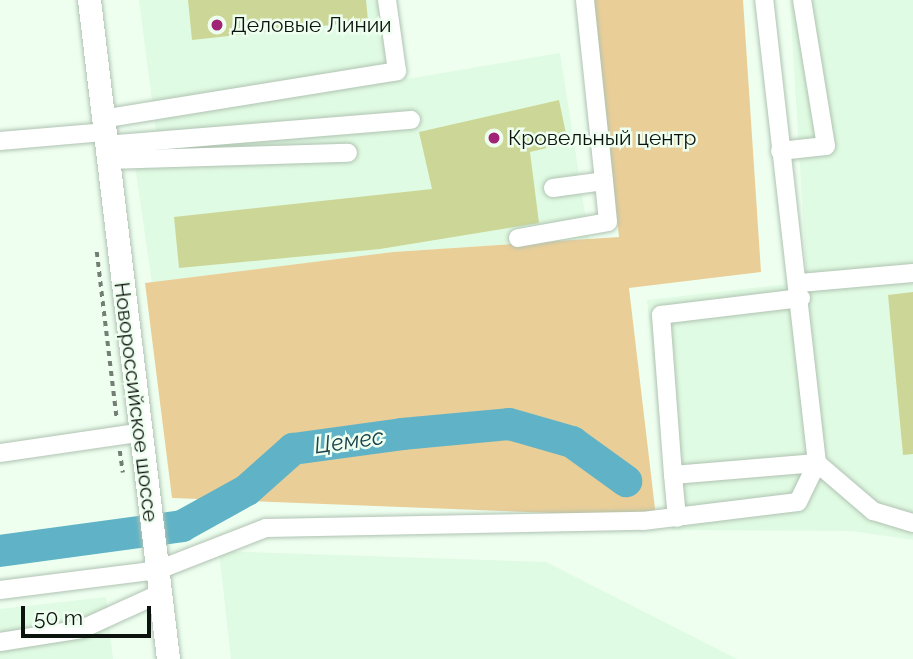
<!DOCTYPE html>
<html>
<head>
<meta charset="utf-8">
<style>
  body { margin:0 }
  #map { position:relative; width:913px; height:659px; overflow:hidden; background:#eefff0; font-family:Raleway,sans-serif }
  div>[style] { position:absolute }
  .built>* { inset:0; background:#e0fbe3 }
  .green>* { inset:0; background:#eace98 }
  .river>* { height:32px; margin:-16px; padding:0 16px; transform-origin:16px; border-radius:16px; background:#60b3c6 }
  .building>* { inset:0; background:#ccd797 }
  .path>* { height:3.5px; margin-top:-1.75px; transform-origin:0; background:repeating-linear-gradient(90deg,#737e74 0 5px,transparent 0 10px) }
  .roads { filter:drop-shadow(0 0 2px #b0c3b2) drop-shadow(0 0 2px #b0c3b2) }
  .minor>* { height:18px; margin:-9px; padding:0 9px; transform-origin:9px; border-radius:9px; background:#fff }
  .major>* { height:23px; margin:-11.5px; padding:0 11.5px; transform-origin:11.5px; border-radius:11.5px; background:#fff }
  .dots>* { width:19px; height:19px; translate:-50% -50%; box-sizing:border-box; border:4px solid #eefff0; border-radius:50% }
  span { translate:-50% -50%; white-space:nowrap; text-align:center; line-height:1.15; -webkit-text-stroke:5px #eefff0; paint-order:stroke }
  .poi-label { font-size:21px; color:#0c120d }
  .left { translate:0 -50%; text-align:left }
  .street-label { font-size:21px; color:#0c120d }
  .water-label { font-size:23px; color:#1d444d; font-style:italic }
  .scale { position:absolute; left:21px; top:606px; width:130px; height:32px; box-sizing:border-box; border:4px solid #0c120d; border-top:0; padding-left:9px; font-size:21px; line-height:24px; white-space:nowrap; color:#0c120d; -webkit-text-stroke:5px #eefff0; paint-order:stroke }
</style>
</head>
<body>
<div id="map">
  <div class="built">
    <div style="clip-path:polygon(139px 0,397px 0,407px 79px,560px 53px,589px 239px,393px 252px,152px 283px,133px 152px,134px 133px,156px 131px)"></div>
    <div style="clip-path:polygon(790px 0,913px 0,913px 540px,852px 531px,672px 530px,647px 300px,807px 282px)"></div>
    <div style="clip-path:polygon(219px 551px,546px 562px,737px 659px,231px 659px)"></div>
    <div style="clip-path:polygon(106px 597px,113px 659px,0 659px,0 609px)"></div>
  </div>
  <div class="green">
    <div style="clip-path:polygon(594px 0,743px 0,761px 272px,629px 288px,656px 517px,172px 498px,145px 283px,393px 252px,619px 237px)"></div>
  </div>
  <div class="river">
    <div style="left:0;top:551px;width:184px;rotate:-7.8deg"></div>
    <div style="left:182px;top:526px;width:74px;rotate:-29deg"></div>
    <div style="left:247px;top:490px;width:62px;rotate:-41.7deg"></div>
    <div style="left:293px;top:449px;width:110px;rotate:-7.8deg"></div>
    <div style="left:402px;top:434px;width:107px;rotate:-5.3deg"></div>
    <div style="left:509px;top:424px;width:66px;rotate:15.9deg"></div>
    <div style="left:572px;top:442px;width:67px;rotate:35.8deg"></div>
  </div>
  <div class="building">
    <div style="clip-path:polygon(188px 0,366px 0,368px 21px,192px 40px)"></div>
    <div style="clip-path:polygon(559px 100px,568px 143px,530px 152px,539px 223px,380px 249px,179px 268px,174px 217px,432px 189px,419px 132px)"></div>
    <div style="clip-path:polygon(913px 292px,913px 454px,903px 455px,888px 295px)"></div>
  </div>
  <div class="path">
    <div style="left:97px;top:252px;width:168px;rotate:83.2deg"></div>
    <div style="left:120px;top:451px;width:22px;rotate:82deg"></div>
  </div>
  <div class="roads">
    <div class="minor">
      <div style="left:102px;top:119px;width:299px;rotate:-9.2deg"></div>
      <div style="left:397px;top:71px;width:72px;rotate:-98deg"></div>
      <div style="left:0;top:141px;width:104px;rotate:-4.9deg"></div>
      <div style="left:105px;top:145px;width:307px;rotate:-4.7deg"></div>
      <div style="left:780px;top:151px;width:46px;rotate:-6.2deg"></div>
      <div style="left:826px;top:146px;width:148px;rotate:-99.3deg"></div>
      <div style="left:107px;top:160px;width:241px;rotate:-1.7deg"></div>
      <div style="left:553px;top:188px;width:51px;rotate:-7.8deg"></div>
      <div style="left:604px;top:181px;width:182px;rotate:-96deg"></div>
      <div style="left:518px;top:238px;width:91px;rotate:-10.1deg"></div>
      <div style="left:608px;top:222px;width:41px;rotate:-95.6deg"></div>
      <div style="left:800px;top:283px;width:113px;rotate:-5.1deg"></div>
      <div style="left:801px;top:298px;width:141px;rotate:173.1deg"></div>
      <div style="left:661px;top:315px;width:160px;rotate:85.7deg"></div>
      <div style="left:673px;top:475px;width:144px;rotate:-4.8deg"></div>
      <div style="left:817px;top:463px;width:74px;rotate:40.6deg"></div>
      <div style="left:873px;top:511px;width:42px;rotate:16.7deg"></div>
      <div style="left:0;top:453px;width:138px;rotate:-8.3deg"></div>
      <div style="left:673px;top:475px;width:43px;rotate:84.7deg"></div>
      <div style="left:0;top:590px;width:159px;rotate:-7.2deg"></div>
      <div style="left:158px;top:570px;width:116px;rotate:-21.3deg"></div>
      <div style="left:266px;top:528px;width:377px;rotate:-1.1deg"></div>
      <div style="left:643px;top:521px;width:156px;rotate:-7deg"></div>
      <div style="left:798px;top:502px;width:43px;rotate:-64deg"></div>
      <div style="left:817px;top:463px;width:466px;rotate:-96.5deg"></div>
      <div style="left:0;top:642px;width:83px;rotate:-9deg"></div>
      <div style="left:82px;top:629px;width:87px;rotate:-24.5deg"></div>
    </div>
    <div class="major">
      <div style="left:89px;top:0;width:664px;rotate:83.16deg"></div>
    </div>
  </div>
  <div class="dots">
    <div style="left:217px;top:25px;background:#a12376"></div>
    <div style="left:494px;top:138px;background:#a12376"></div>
  </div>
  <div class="poi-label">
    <span class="left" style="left:231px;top:25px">Деловые Линии</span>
    <span class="left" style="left:508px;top:138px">Кровельный центр</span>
  </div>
  <div class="street-label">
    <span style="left:136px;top:402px;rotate:83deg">Новороссийское шоссе</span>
  </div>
  <div class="water-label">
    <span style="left:349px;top:441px;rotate:-8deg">Цемес</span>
  </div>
  <div class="scale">50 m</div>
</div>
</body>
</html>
